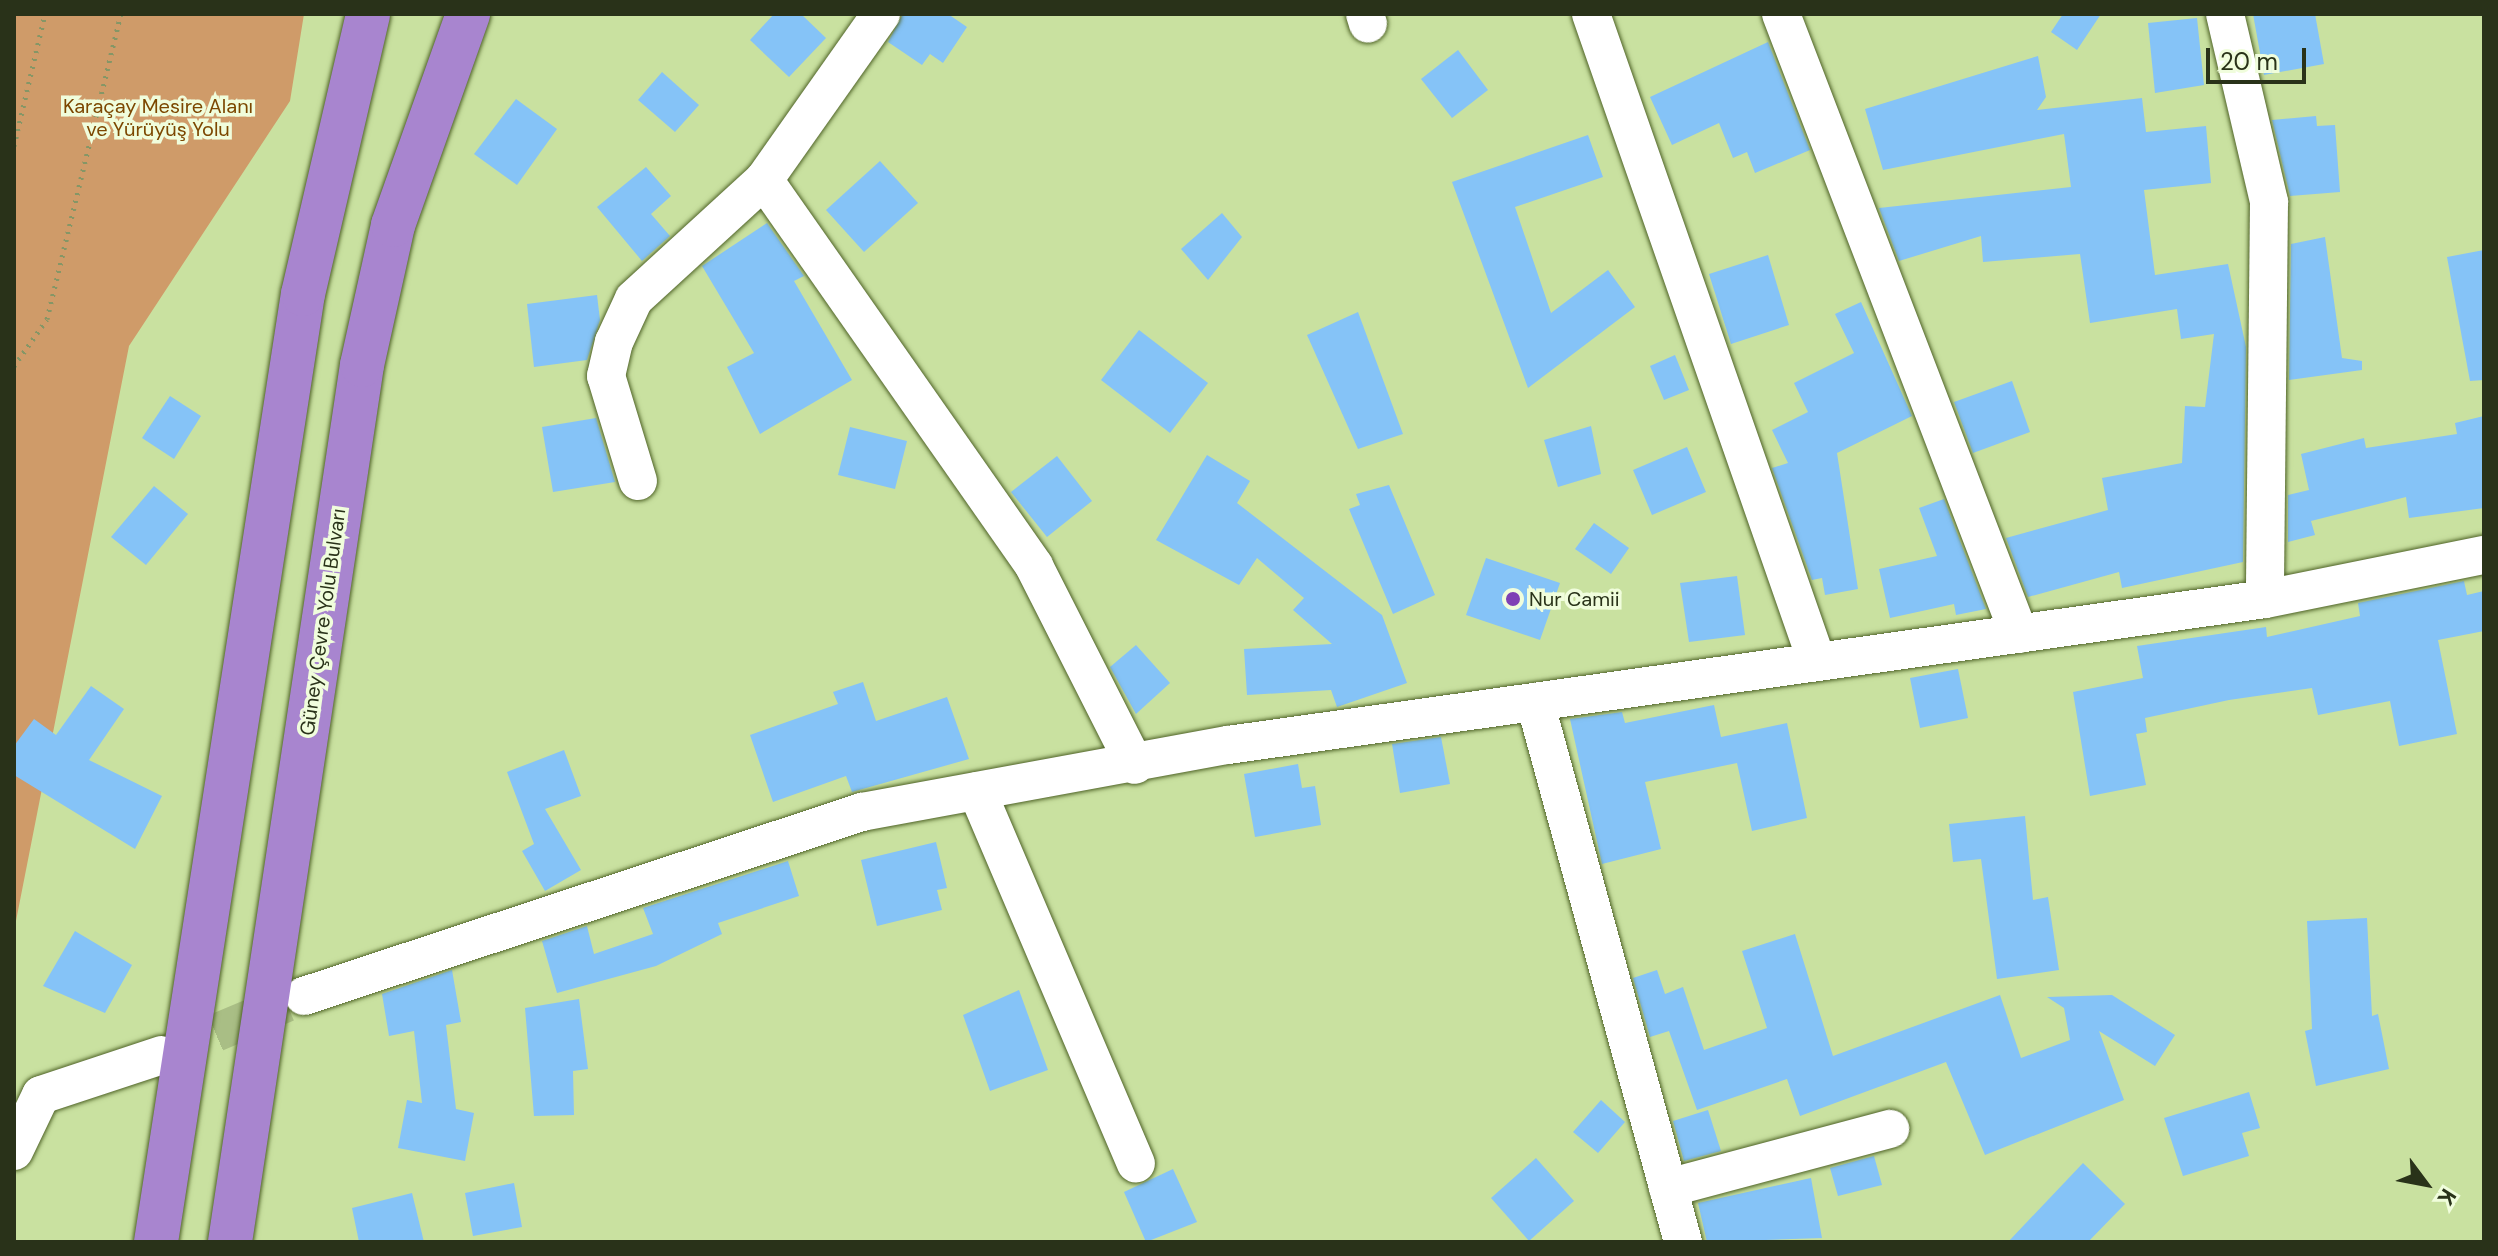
<!DOCTYPE html>
<html>
<head>
<meta charset="utf-8">
<style>
  body { margin:0 }
  #map { position:relative; width:2498px; height:1256px; overflow:hidden; background:#c9e1a0; font-family:"DM Sans",sans-serif }
  div>[style] { position:absolute }
  .green>* { inset:0; background:#cf9b69 }
  .building>* { inset:0; background:#85c3f7 }
  .minor-tunnel>* { height:38px; margin-top:-19px; transform-origin:0; background:repeating-linear-gradient(90deg,#a9be85 0 38px,transparent 0 57px) }
  .path>* { height:5px; margin-top:-2.5px; transform-origin:0; background:repeating-linear-gradient(90deg,#859666 0 2px,transparent 0 8px) }
  .roads { filter:drop-shadow(0 0 2px #4f6327) drop-shadow(0 0 2px #4f6327) }
  .minor>* { height:38px; margin:-19px; padding:0 19px; transform-origin:19px; border-radius:19px; background:#fff }
  .highway>* { height:44px; margin:-22px; padding:0 22px; transform-origin:22px; border-radius:22px; background:#a885cf }
  .dots>* { width:22px; height:22px; translate:-50% -50%; box-sizing:border-box; border:4px solid #f0fddc; border-radius:50% }
  span { translate:-50% -50%; white-space:nowrap; text-align:center; line-height:1.15; -webkit-text-stroke:7px #f0fddc; paint-order:stroke }
  .park-label { font-size:20px; color:#7c4700 }
  .poi-label { font-size:20px; color:#293219 }
  .left { translate:0 -50%; text-align:left }
  .street-label { font-size:20px; color:#293219 }
  .frame { position:absolute; inset:0; border:16px solid #293219; pointer-events:none }
  .north { position:absolute; left:2386px; top:1144px; width:80px; height:80px; -webkit-text-stroke:6px #f0fddc; paint-order:stroke; rotate:122deg; font-size:22px; font-weight:700; line-height:32px; text-align:center; color:#293219 }
  .north::after { content:''; display:block; margin:auto; width:28px; height:36px; background:#293219; clip-path:polygon(50% 0,100% 100%,50% 72%,0 100%) }
  .scale { position:absolute; left:2206px; top:48px; width:100px; height:36px; box-sizing:border-box; border:4px solid #293219; border-top:0; padding-left:10px; font-size:24px; line-height:28px; white-space:nowrap; color:#293219; -webkit-text-stroke:6px #f0fddc; paint-order:stroke }
</style>
</head>
<body>
<div id="map">
  <div class="green">
    <div style="clip-path:polygon(14px 14px,304px 14px,290px 101px,129px 346px,14px 931px)"></div>
  </div>
  <div class="building">
    <div style="clip-path:polygon(774px 14px,801px 14px,826px 38px,789px 77px,750px 40px)"></div>
    <div style="clip-path:polygon(903px 14px,948px 14px,967px 27px,943px 63px,930px 54px,922px 65px,888px 42px)"></div>
    <div style="clip-path:polygon(2063px 14px,2101px 14px,2077px 50px,2051px 32px)"></div>
    <div style="clip-path:polygon(2253px 14px,2315px 14px,2324px 64px,2264px 75px)"></div>
    <div style="clip-path:polygon(2197px 18px,2204px 85px,2155px 93px,2148px 23px)"></div>
    <div style="clip-path:polygon(1768px 42px,1810px 150px,1755px 173px,1747px 152px,1733px 158px,1719px 123px,1672px 145px,1650px 97px)"></div>
    <div style="clip-path:polygon(1458px 50px,1488px 90px,1452px 118px,1421px 79px)"></div>
    <div style="clip-path:polygon(2038px 56px,2046px 97px,2037px 110px,2142px 98px,2146px 132px,2206px 126px,2211px 183px,2144px 190px,2155px 275px,2228px 264px,2246px 347px,2243px 562px,2122px 588px,2119px 572px,2028px 597px,2006px 538px,2108px 510px,2102px 478px,2182px 463px,2185px 406px,2205px 407px,2214px 334px,2181px 339px,2177px 309px,2090px 323px,2080px 254px,1983px 262px,1981px 236px,1899px 261px,1879px 208px,2071px 187px,2064px 134px,1883px 170px,1865px 109px)"></div>
    <div style="clip-path:polygon(662px 72px,699px 105px,675px 132px,638px 100px)"></div>
    <div style="clip-path:polygon(516px 99px,557px 129px,517px 185px,474px 154px)"></div>
    <div style="clip-path:polygon(2316px 116px,2317px 126px,2335px 125px,2340px 192px,2290px 196px,2272px 120px)"></div>
    <div style="clip-path:polygon(1588px 135px,1603px 177px,1515px 207px,1551px 313px,1608px 270px,1635px 307px,1528px 388px,1452px 182px)"></div>
    <div style="clip-path:polygon(880px 161px,918px 203px,864px 252px,826px 210px)"></div>
    <div style="clip-path:polygon(646px 167px,671px 196px,651px 214px,670px 236px,642px 261px,597px 207px)"></div>
    <div style="clip-path:polygon(1222px 213px,1242px 237px,1208px 280px,1181px 249px)"></div>
    <div style="clip-path:polygon(767px 223px,804px 276px,794px 281px,852px 380px,760px 434px,727px 367px,754px 353px,702px 266px)"></div>
    <div style="clip-path:polygon(2325px 237px,2342px 358px,2362px 361px,2362px 370px,2289px 380px,2291px 244px)"></div>
    <div style="clip-path:polygon(2484px 250px,2484px 380px,2470px 381px,2447px 257px)"></div>
    <div style="clip-path:polygon(1768px 255px,1789px 325px,1731px 344px,1709px 274px)"></div>
    <div style="clip-path:polygon(597px 295px,600px 320px,587px 360px,534px 367px,527px 304px)"></div>
    <div style="clip-path:polygon(1861px 302px,1912px 416px,1837px 453px,1858px 589px,1825px 595px,1822px 578px,1812px 580px,1772px 468px,1788px 463px,1772px 430px,1808px 412px,1794px 383px,1854px 353px,1835px 314px)"></div>
    <div style="clip-path:polygon(1358px 312px,1403px 434px,1358px 449px,1307px 335px)"></div>
    <div style="clip-path:polygon(1139px 330px,1208px 383px,1170px 433px,1101px 380px)"></div>
    <div style="clip-path:polygon(1675px 355px,1689px 390px,1664px 400px,1650px 366px)"></div>
    <div style="clip-path:polygon(2012px 381px,2030px 432px,1973px 453px,1954px 402px)"></div>
    <div style="clip-path:polygon(170px 396px,201px 416px,174px 459px,142px 438px)"></div>
    <div style="clip-path:polygon(2484px 416px,2484px 508px,2409px 518px,2406px 497px,2311px 521px,2315px 535px,2288px 542px,2288px 495px,2309px 490px,2301px 454px,2364px 438px,2366px 448px,2457px 434px,2455px 423px)"></div>
    <div style="clip-path:polygon(596px 418px,615px 482px,553px 492px,542px 427px)"></div>
    <div style="clip-path:polygon(1591px 426px,1601px 474px,1558px 487px,1544px 440px)"></div>
    <div style="clip-path:polygon(850px 427px,907px 441px,895px 489px,838px 475px)"></div>
    <div style="clip-path:polygon(1687px 447px,1706px 492px,1652px 515px,1633px 470px)"></div>
    <div style="clip-path:polygon(1207px 455px,1250px 481px,1237px 503px,1382px 615px,1407px 683px,1337px 707px,1331px 690px,1247px 695px,1244px 649px,1332px 644px,1293px 610px,1304px 598px,1257px 558px,1239px 585px,1156px 540px)"></div>
    <div style="clip-path:polygon(1057px 456px,1092px 501px,1047px 537px,1011px 492px)"></div>
    <div style="clip-path:polygon(1389px 485px,1435px 595px,1393px 614px,1349px 509px,1360px 505px,1356px 494px)"></div>
    <div style="clip-path:polygon(154px 486px,188px 514px,146px 565px,111px 537px)"></div>
    <div style="clip-path:polygon(1944px 499px,1986px 609px,1956px 615px,1954px 604px,1890px 618px,1879px 569px,1937px 556px,1919px 508px)"></div>
    <div style="clip-path:polygon(1594px 523px,1629px 548px,1611px 574px,1575px 549px)"></div>
    <div style="clip-path:polygon(1486px 558px,1560px 583px,1540px 640px,1466px 615px)"></div>
    <div style="clip-path:polygon(1737px 576px,1745px 635px,1689px 642px,1680px 583px)"></div>
    <div style="clip-path:polygon(2464px 581px,2467px 595px,2484px 591px,2484px 631px,2438px 640px,2457px 734px,2399px 746px,2390px 701px,2318px 715px,2312px 688px,2229px 700px,2145px 718px,2147px 732px,2136px 734px,2146px 785px,2090px 796px,2073px 692px,2143px 678px,2137px 646px,2266px 627px,2267px 637px,2360px 616px,2358px 603px)"></div>
    <div style="clip-path:polygon(1136px 645px,1170px 683px,1136px 714px,1110px 667px)"></div>
    <div style="clip-path:polygon(1958px 669px,1968px 718px,1920px 728px,1910px 678px)"></div>
    <div style="clip-path:polygon(863px 682px,876px 721px,947px 697px,969px 759px,852px 792px,846px 776px,773px 802px,750px 735px,838px 704px,833px 692px)"></div>
    <div style="clip-path:polygon(91px 686px,124px 709px,89px 760px,162px 796px,135px 849px,14px 775px,14px 746px,34px 719px,56px 735px)"></div>
    <div style="clip-path:polygon(1714px 705px,1721px 737px,1787px 723px,1807px 818px,1752px 831px,1737px 763px,1645px 782px,1661px 849px,1602px 864px,1570px 719px,1622px 712px,1625px 723px)"></div>
    <div style="clip-path:polygon(1441px 737px,1450px 784px,1400px 793px,1392px 744px)"></div>
    <div style="clip-path:polygon(564px 750px,581px 796px,545px 809px,581px 870px,545px 891px,522px 851px,534px 844px,507px 772px)"></div>
    <div style="clip-path:polygon(1298px 764px,1302px 788px,1315px 786px,1321px 825px,1255px 837px,1244px 774px)"></div>
    <div style="clip-path:polygon(2025px 816px,2033px 900px,2048px 897px,2059px 970px,1997px 979px,1981px 859px,1953px 862px,1949px 824px)"></div>
    <div style="clip-path:polygon(936px 842px,947px 888px,937px 890px,942px 910px,877px 926px,861px 860px)"></div>
    <div style="clip-path:polygon(788px 861px,799px 896px,718px 923px,722px 934px,656px 966px,557px 993px,542px 941px,587px 926px,594px 954px,653px 934px,643px 908px)"></div>
    <div style="clip-path:polygon(2367px 918px,2372px 1016px,2378px 1014px,2389px 1069px,2316px 1086px,2305px 1031px,2312px 1029px,2307px 921px)"></div>
    <div style="clip-path:polygon(75px 931px,132px 965px,105px 1013px,43px 986px)"></div>
    <div style="clip-path:polygon(1795px 934px,1833px 1056px,2000px 995px,2021px 1058px,2070px 1040px,2064px 1008px,2047px 997px,2112px 995px,2175px 1035px,2155px 1066px,2099px 1031px,2124px 1100px,1985px 1155px,1946px 1062px,1800px 1116px,1787px 1079px,1697px 1110px,1669px 1031px,1650px 1037px,1633px 978px,1657px 970px,1665px 994px,1683px 987px,1704px 1050px,1767px 1028px,1742px 951px)"></div>
    <div style="clip-path:polygon(452px 970px,461px 1022px,446px 1025px,456px 1109px,474px 1113px,465px 1161px,398px 1148px,407px 1100px,422px 1103px,414px 1031px,389px 1036px,382px 994px)"></div>
    <div style="clip-path:polygon(1019px 990px,1048px 1070px,990px 1091px,963px 1015px)"></div>
    <div style="clip-path:polygon(579px 999px,588px 1069px,573px 1071px,574px 1115px,534px 1116px,525px 1008px)"></div>
    <div style="clip-path:polygon(2249px 1092px,2260px 1128px,2242px 1133px,2249px 1156px,2183px 1176px,2164px 1118px)"></div>
    <div style="clip-path:polygon(1601px 1100px,1625px 1122px,1598px 1153px,1573px 1132px)"></div>
    <div style="clip-path:polygon(1708px 1110px,1721px 1151px,1684px 1161px,1673px 1121px)"></div>
    <div style="clip-path:polygon(1874px 1156px,1882px 1185px,1838px 1196px,1830px 1168px)"></div>
    <div style="clip-path:polygon(1536px 1158px,1574px 1201px,1529px 1241px,1491px 1198px)"></div>
    <div style="clip-path:polygon(2083px 1163px,2125px 1204px,2088px 1242px,2008px 1242px)"></div>
    <div style="clip-path:polygon(1173px 1169px,1197px 1222px,1146px 1242px,1124px 1192px)"></div>
    <div style="clip-path:polygon(1811px 1178px,1822px 1238px,1707px 1242px,1698px 1203px)"></div>
    <div style="clip-path:polygon(514px 1183px,522px 1227px,473px 1236px,465px 1193px)"></div>
    <div style="clip-path:polygon(412px 1193px,424px 1242px,359px 1242px,352px 1208px)"></div>
  </div>
  <div class="minor-tunnel">
    <div style="left:163px;top:1055px;width:134px;rotate:-22.8deg"></div>
  </div>
  <div class="path">
    <div style="left:14px;top:146px;width:136px;rotate:-76.8deg"></div>
    <div style="left:14px;top:366px;width:57px;rotate:-54.9deg"></div>
    <div style="left:47px;top:319px;width:314px;rotate:-76.4deg"></div>
  </div>
  <div class="roads">
    <div class="minor">
      <div style="left:881px;top:14px;width:203px;rotate:125.2deg"></div>
      <div style="left:764px;top:180px;width:471px;rotate:55deg"></div>
      <div style="left:1034px;top:566px;width:223px;rotate:63.1deg"></div>
      <div style="left:1365px;top:14px;width:10px;rotate:73deg"></div>
      <div style="left:1591px;top:14px;width:686px;rotate:70.77deg"></div>
      <div style="left:1781px;top:14px;width:664px;rotate:69deg"></div>
      <div style="left:2225px;top:14px;width:193px;rotate:76.8deg"></div>
      <div style="left:2269px;top:202px;width:397px;rotate:90.6deg"></div>
      <div style="left:638px;top:481px;width:110px;rotate:-106.9deg"></div>
      <div style="left:606px;top:376px;width:35px;rotate:-77deg"></div>
      <div style="left:614px;top:342px;width:47px;rotate:-65.1deg"></div>
      <div style="left:634px;top:299px;width:176px;rotate:-42.5deg"></div>
      <div style="left:1535px;top:702px;width:560px;rotate:74.67deg"></div>
      <div style="left:977px;top:791px;width:405px;rotate:66.9deg"></div>
      <div style="left:304px;top:996px;width:588px;rotate:-18.25deg"></div>
      <div style="left:862px;top:812px;width:372px;rotate:-10.4deg"></div>
      <div style="left:1228px;top:745px;width:1047px;rotate:-8.01deg"></div>
      <div style="left:2265px;top:599px;width:223px;rotate:-11.4deg"></div>
      <div style="left:14px;top:1151px;width:62px;rotate:-64.3deg"></div>
      <div style="left:41px;top:1095px;width:127px;rotate:-18.3deg"></div>
      <div style="left:1668px;top:1188px;width:230px;rotate:-14.9deg"></div>
    </div>
    <div class="highway">
      <div style="left:156px;top:1242px;width:959px;rotate:-81.19deg"></div>
      <div style="left:303px;top:294px;width:287px;rotate:-76.9deg"></div>
      <div style="left:230px;top:1242px;width:887px;rotate:-81.44deg"></div>
      <div style="left:362px;top:365px;width:143px;rotate:-77.5deg"></div>
      <div style="left:393px;top:225px;width:224px;rotate:-70.4deg"></div>
    </div>
  </div>
  <div class="dots">
    <div style="left:1513px;top:599px;background:#7e40b5"></div>
  </div>
  <div class="park-label">
    <span style="left:158px;top:118px">Karaçay Mesire Alanı<br>ve Yürüyüş Yolu</span>
  </div>
  <div class="poi-label">
    <span class="left" style="left:1529px;top:599px">Nur Camii</span>
  </div>
  <div class="street-label">
    <span style="left:323px;top:622px;rotate:-82deg">Güney Çevre Yolu Bulvarı</span>
  </div>
  <div class="frame"></div>
  <div class="north">K</div>
  <div class="scale">20 m</div>
</div>
</body>
</html>
